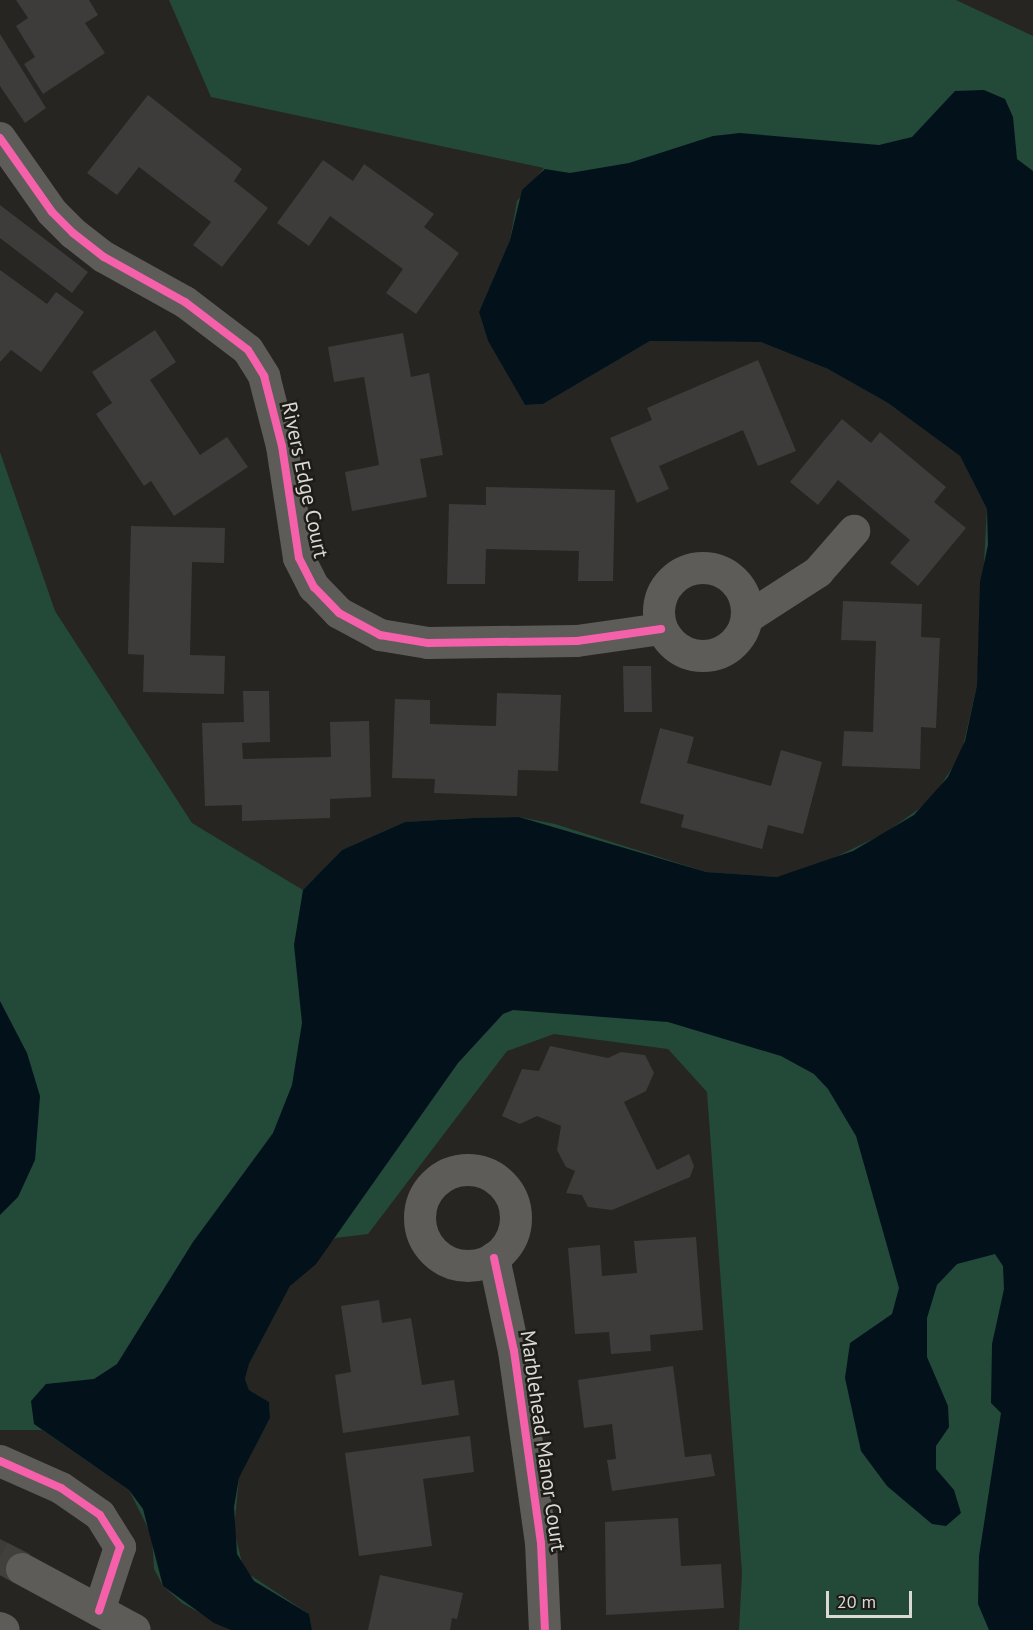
<!DOCTYPE html>
<html>
<head>
<meta charset="utf-8">
<style>
  body { margin:0 }
  #map { position:relative; width:1033px; height:1630px; overflow:hidden; background:#262521; font-family:"PT Sans",sans-serif }
  div>[style] { position:absolute }
  .green>* { inset:0; background:#234939 }
  .water>* { inset:0; background:#03111a }
  .building>* { inset:0; background:#3d3c3b }
  .minor-tunnel>* { height:32px; margin-top:-16px; transform-origin:0; background:repeating-linear-gradient(90deg,#41403c 0 32px,transparent 0 48px) }
  .minor>* { height:32px; margin:-16px; padding:0 16px; transform-origin:16px; border-radius:16px; background:#5d5c59 }
  .minor>.ring { margin:-16px; padding:0; box-sizing:content-box; background:none; border:32px solid #5d5c59; border-radius:50% }
  .cycleway>* { height:8px; margin:-4px; padding:0 4px; transform-origin:4px; border-radius:4px; background:#f560ab }
  span { translate:-50% -50%; white-space:nowrap; text-align:center; line-height:1.15; -webkit-text-stroke:5px #1e1c17; paint-order:stroke }
  .street-label { font-size:21px; color:#dad9d5 }
  .scale { position:absolute; left:826px; top:1591px; width:86px; height:27px; box-sizing:border-box; border:3px solid #dad9d5; border-top:0; padding-left:8px; font-size:18px; line-height:21px; white-space:nowrap; color:#dad9d5; -webkit-text-stroke:4px #1e1c17; paint-order:stroke }
</style>
</head>
<body>
<div id="map">
  <div class="green">
    <div style="clip-path:polygon(169px 0,956px 0,1033px 36px,1033px 1630px,739px 1630px,742px 1573px,707px 1092px,668px 1049px,554px 1034px,507px 1051px,368px 1234px,335px 1238px,290px 1286px,249px 1364px,245px 1379px,249px 1390px,269px 1402px,270px 1418px,239px 1478px,234px 1530px,244px 1571px,309px 1614px,312px 1630px,231px 1630px,182px 1603px,163px 1586px,154px 1569px,152px 1536px,129px 1490px,42px 1430px,0 1430px,0 452px,55px 611px,192px 823px,303px 890px,342px 850px,405px 822px,474px 818px,519px 817px,555px 824px,706px 872px,777px 877px,813px 868px,885px 833px,930px 801px,961px 755px,977px 685px,987px 509px,960px 456px,888px 403px,828px 369px,761px 342px,650px 341px,543px 404px,525px 405px,488px 341px,479px 312px,510px 240px,517px 201px,544px 168px,211px 97px)"></div>
  </div>
  <div class="water">
    <div style="clip-path:polygon(984px 90px,1005px 99px,1013px 117px,1017px 159px,1033px 171px,1033px 1630px,989px 1630px,978px 1604px,979px 1556px,1001px 1413px,991px 1403px,992px 1344px,1004px 1289px,1003px 1266px,995px 1254px,957px 1264px,937px 1285px,927px 1318px,927px 1357px,948px 1406px,949px 1427px,936px 1446px,936px 1469px,954px 1490px,961px 1513px,946px 1526px,932px 1524px,887px 1486px,861px 1451px,845px 1378px,850px 1343px,892px 1314px,899px 1288px,856px 1136px,828px 1089px,814px 1074px,781px 1056px,668px 1022px,513px 1010px,503px 1014px,458px 1063px,316px 1264px,290px 1286px,249px 1364px,245px 1379px,249px 1390px,269px 1402px,270px 1418px,239px 1478px,234px 1507px,237px 1554px,254px 1581px,309px 1614px,312px 1630px,231px 1630px,214px 1623px,163px 1586px,143px 1509px,129px 1490px,34px 1424px,31px 1401px,46px 1384px,94px 1379px,117px 1364px,193px 1242px,273px 1133px,292px 1085px,302px 1023px,294px 945px,303px 890px,342px 850px,405px 822px,474px 818px,519px 817px,706px 872px,777px 877px,853px 851px,914px 815px,948px 777px,965px 741px,977px 685px,980px 582px,988px 545px,987px 509px,960px 456px,888px 403px,828px 369px,761px 342px,650px 341px,543px 404px,525px 405px,488px 341px,479px 312px,510px 240px,522px 190px,545px 169px,570px 173px,629px 163px,713px 136px,740px 133px,879px 145px,912px 137px,955px 91px)"></div>
    <div style="clip-path:polygon(0 1001px,27px 1053px,40px 1096px,35px 1160px,18px 1197px,0 1215px)"></div>
  </div>
  <div class="building">
    <div style="clip-path:polygon(16px 0,89px 0,98px 15px,85px 23px,105px 53px,43px 94px,24px 64px,35px 57px,16px 26px,28px 18px)"></div>
    <div style="clip-path:polygon(0 34px,46px 108px,25px 123px,0 86px)"></div>
    <div style="clip-path:polygon(148px 95px,242px 169px,234px 181px,268px 208px,222px 267px,193px 245px,211px 222px,139px 167px,117px 195px,87px 173px)"></div>
    <div style="clip-path:polygon(323px 160px,353px 181px,364px 164px,434px 214px,424px 227px,459px 253px,416px 314px,386px 293px,403px 269px,330px 216px,309px 246px,277px 223px)"></div>
    <div style="clip-path:polygon(0 205px,88px 272px,72px 293px,0 238px)"></div>
    <div style="clip-path:polygon(0 270px,47px 304px,56px 292px,84px 312px,41px 372px,11px 350px,0 362px)"></div>
    <div style="clip-path:polygon(155px 330px,176px 362px,150px 380px,200px 455px,227px 437px,248px 467px,174px 516px,151px 481px,144px 486px,96px 414px,112px 403px,92px 372px)"></div>
    <div style="clip-path:polygon(403px 333px,411px 377px,429px 373px,443px 455px,420px 459px,427px 497px,352px 511px,345px 472px,379px 465px,364px 377px,334px 382px,328px 347px)"></div>
    <div style="clip-path:polygon(758px 360px,796px 451px,758px 466px,743px 430px,659px 466px,669px 489px,637px 503px,610px 438px,652px 420px,647px 408px)"></div>
    <div style="clip-path:polygon(842px 419px,871px 443px,880px 432px,946px 487px,934px 502px,966px 528px,918px 586px,890px 563px,910px 540px,838px 480px,818px 505px,790px 482px)"></div>
    <div style="clip-path:polygon(486px 487px,615px 490px,613px 581px,578px 581px,579px 551px,486px 549px,485px 584px,447px 584px,449px 504px,486px 505px)"></div>
    <div style="clip-path:polygon(131px 526px,225px 528px,224px 563px,192px 562px,190px 655px,225px 656px,224px 694px,143px 692px,144px 655px,128px 654px)"></div>
    <div style="clip-path:polygon(843px 601px,922px 604px,921px 637px,940px 638px,936px 728px,921px 727px,920px 769px,842px 766px,844px 731px,873px 732px,876px 641px,841px 640px)"></div>
    <div style="clip-path:polygon(623px 666px,651px 666px,652px 712px,624px 712px)"></div>
    <div style="clip-path:polygon(243px 691px,269px 691px,270px 742px,242px 743px,243px 759px,331px 757px,330px 722px,369px 721px,371px 797px,330px 799px,330px 818px,242px 821px,242px 805px,205px 806px,202px 723px,244px 722px)"></div>
    <div style="clip-path:polygon(497px 693px,561px 695px,558px 771px,518px 770px,517px 796px,434px 793px,435px 779px,392px 778px,395px 699px,430px 700px,430px 724px,496px 726px)"></div>
    <div style="clip-path:polygon(660px 728px,694px 737px,687px 763px,771px 786px,781px 750px,822px 762px,803px 834px,768px 825px,762px 849px,681px 827px,684px 815px,640px 803px)"></div>
    <div style="clip-path:polygon(550px 1046px,608px 1058px,621px 1052px,645px 1055px,654px 1073px,646px 1091px,624px 1102px,657px 1170px,689px 1154px,694px 1166px,690px 1177px,612px 1210px,588px 1207px,582px 1195px,566px 1193px,575px 1171px,566px 1167px,557px 1150px,561px 1126px,537px 1116px,520px 1124px,502px 1116px,522px 1069px,539px 1071px)"></div>
    <div style="clip-path:polygon(696px 1237px,703px 1330px,650px 1335px,651px 1351px,611px 1354px,609px 1332px,575px 1334px,568px 1248px,600px 1245px,602px 1276px,637px 1273px,634px 1241px)"></div>
    <div style="clip-path:polygon(379px 1300px,382px 1323px,411px 1318px,422px 1385px,454px 1380px,459px 1415px,343px 1433px,335px 1375px,351px 1372px,341px 1306px)"></div>
    <div style="clip-path:polygon(673px 1366px,685px 1457px,711px 1454px,715px 1476px,612px 1491px,607px 1460px,616px 1459px,612px 1424px,584px 1428px,578px 1380px)"></div>
    <div style="clip-path:polygon(470px 1436px,474px 1472px,423px 1479px,432px 1546px,359px 1556px,345px 1453px)"></div>
    <div style="clip-path:polygon(678px 1518px,681px 1566px,721px 1564px,724px 1608px,606px 1615px,605px 1522px)"></div>
    <div style="clip-path:polygon(0 1539px,30px 1554px,18px 1576px,4px 1569px,0 1576px)"></div>
    <div style="clip-path:polygon(380px 1575px,463px 1593px,457px 1619px,452px 1618px,450px 1630px,368px 1630px)"></div>
  </div>
  <div class="minor-tunnel">
    <div style="left:0;top:1557px;width:25px;rotate:29deg"></div>
  </div>
  <div class="minor">
    <div style="left:0;top:138px;width:90px;rotate:54.9deg"></div>
    <div style="left:52px;top:212px;width:30px;rotate:45deg"></div>
    <div style="left:73px;top:233px;width:39px;rotate:38deg"></div>
    <div style="left:104px;top:257px;width:93px;rotate:29.1deg"></div>
    <div style="left:185px;top:302px;width:79px;rotate:37.3deg"></div>
    <div style="left:248px;top:350px;width:31px;rotate:58deg"></div>
    <div style="left:264px;top:376px;width:72px;rotate:75.6deg"></div>
    <div style="left:282px;top:446px;width:113px;rotate:81.4deg"></div>
    <div style="left:299px;top:558px;width:33px;rotate:63deg"></div>
    <div style="left:314px;top:587px;width:36px;rotate:46deg"></div>
    <div style="left:339px;top:613px;width:47px;rotate:28.2deg"></div>
    <div style="left:380px;top:635px;width:49px;rotate:9.5deg"></div>
    <div style="left:428px;top:643px;width:149px;rotate:-0.8deg"></div>
    <div style="left:577px;top:641px;width:85px;rotate:-8.1deg"></div>
    <div class="ring" style="left:659px;top:568px;width:56px;height:56px"></div>
    <div style="left:747px;top:618px;width:85px;rotate:-32.9deg"></div>
    <div style="left:818px;top:572px;width:55px;rotate:-48.7deg"></div>
    <div class="ring" style="left:420px;top:1170px;width:64px;height:64px"></div>
    <div style="left:494px;top:1258px;width:95px;rotate:77.9deg"></div>
    <div style="left:514px;top:1351px;width:194px;rotate:82deg"></div>
    <div style="left:541px;top:1543px;width:87px;rotate:87.4deg"></div>
    <div style="left:0;top:1461px;width:67px;rotate:23.9deg"></div>
    <div style="left:61px;top:1488px;width:47px;rotate:34.7deg"></div>
    <div style="left:100px;top:1515px;width:38px;rotate:58deg"></div>
    <div style="left:120px;top:1547px;width:67px;rotate:108.2deg"></div>
    <div style="left:22px;top:1569px;width:128px;rotate:28.4deg"></div>
    <div style="left:0;top:1628px;width:4px;rotate:27deg"></div>
  </div>
  <div class="cycleway">
    <div style="left:0;top:138px;width:90px;rotate:54.9deg"></div>
    <div style="left:52px;top:212px;width:30px;rotate:45deg"></div>
    <div style="left:73px;top:233px;width:39px;rotate:38deg"></div>
    <div style="left:104px;top:257px;width:93px;rotate:29.1deg"></div>
    <div style="left:185px;top:302px;width:79px;rotate:37.3deg"></div>
    <div style="left:248px;top:350px;width:31px;rotate:58deg"></div>
    <div style="left:264px;top:376px;width:72px;rotate:75.6deg"></div>
    <div style="left:282px;top:446px;width:113px;rotate:81.4deg"></div>
    <div style="left:299px;top:558px;width:33px;rotate:63deg"></div>
    <div style="left:314px;top:587px;width:36px;rotate:46deg"></div>
    <div style="left:339px;top:613px;width:47px;rotate:28.2deg"></div>
    <div style="left:380px;top:635px;width:49px;rotate:9.5deg"></div>
    <div style="left:428px;top:643px;width:149px;rotate:-0.8deg"></div>
    <div style="left:577px;top:641px;width:85px;rotate:-8.1deg"></div>
    <div style="left:494px;top:1258px;width:95px;rotate:77.9deg"></div>
    <div style="left:514px;top:1351px;width:194px;rotate:82deg"></div>
    <div style="left:541px;top:1543px;width:87px;rotate:87.4deg"></div>
    <div style="left:0;top:1461px;width:67px;rotate:23.9deg"></div>
    <div style="left:61px;top:1488px;width:47px;rotate:34.7deg"></div>
    <div style="left:100px;top:1515px;width:38px;rotate:58deg"></div>
    <div style="left:120px;top:1547px;width:67px;rotate:108.2deg"></div>
  </div>
  <div class="street-label">
    <span style="left:305px;top:480px;rotate:78deg">Rivers Edge Court</span>
    <span style="left:543px;top:1441px;rotate:82deg">Marblehead Manor Court</span>
  </div>
  <div class="scale">20 m</div>
</div>
</body>
</html>
